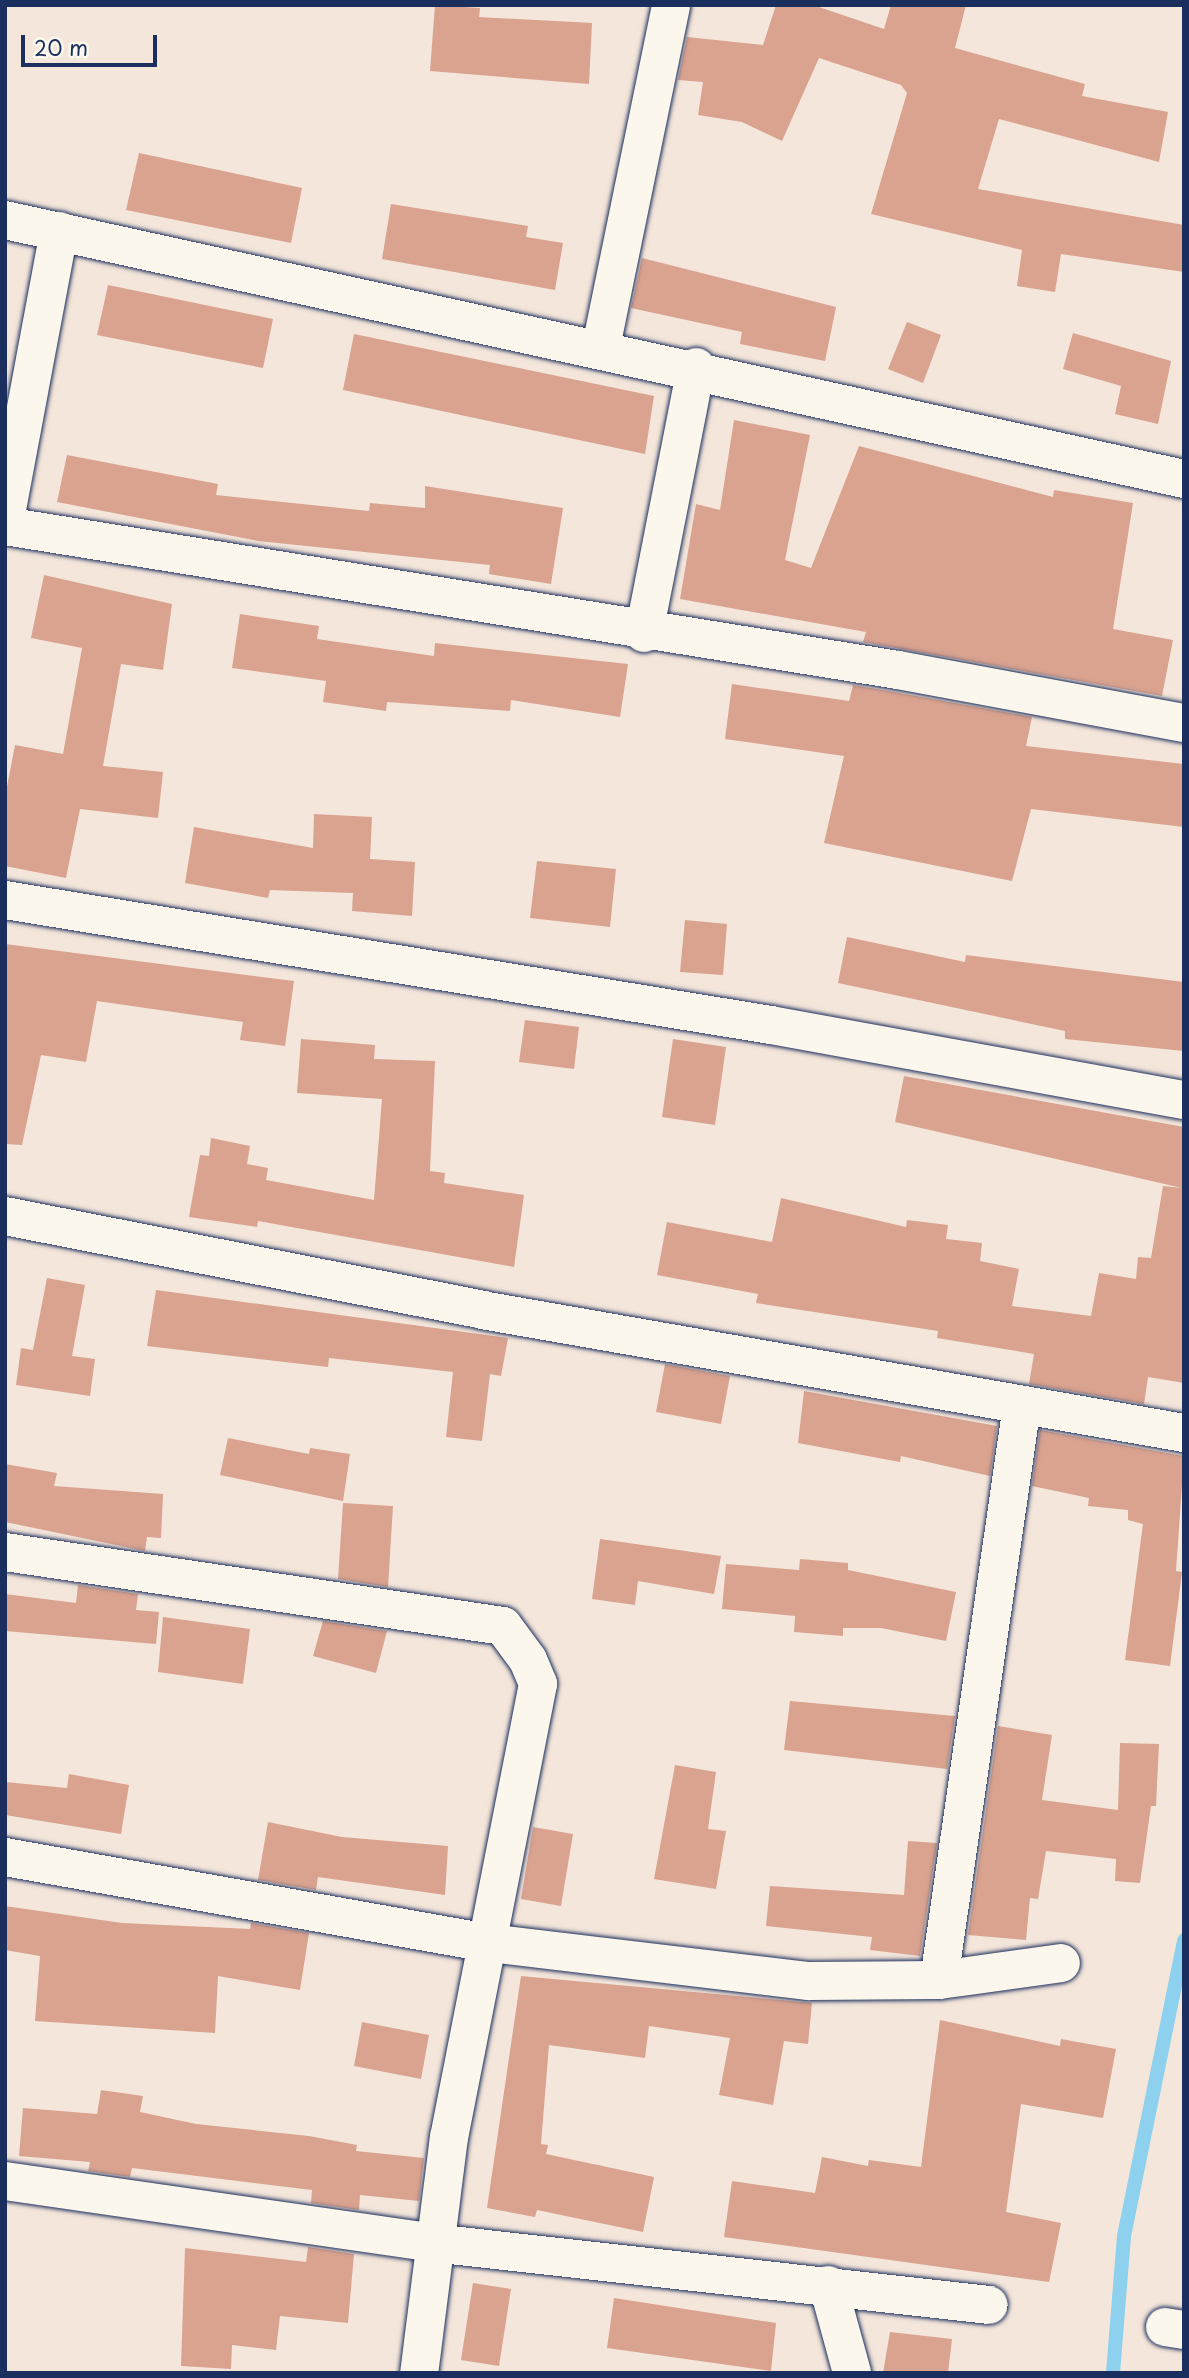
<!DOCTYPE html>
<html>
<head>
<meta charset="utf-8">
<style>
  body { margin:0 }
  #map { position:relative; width:1189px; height:2378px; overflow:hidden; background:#f4e6da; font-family:"Playpen Sans",sans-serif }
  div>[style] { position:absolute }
  .stream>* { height:14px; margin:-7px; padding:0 7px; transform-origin:7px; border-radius:7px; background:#8dd1ee }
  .building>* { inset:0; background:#d9a390 }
  .roads { filter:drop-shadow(0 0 2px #1b2f5e) drop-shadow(0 0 2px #1b2f5e) }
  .street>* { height:38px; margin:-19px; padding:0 19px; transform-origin:19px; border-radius:19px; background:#fbf7ec }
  span { translate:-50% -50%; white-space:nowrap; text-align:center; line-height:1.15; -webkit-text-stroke:6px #fbf7ec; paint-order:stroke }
  .frame { position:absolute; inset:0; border:7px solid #1b2f5e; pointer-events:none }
  .scale { position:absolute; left:21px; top:35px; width:136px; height:32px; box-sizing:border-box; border:4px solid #1b2f5e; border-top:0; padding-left:9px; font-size:21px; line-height:24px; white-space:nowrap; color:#1b2f5e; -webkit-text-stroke:5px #fbf7ec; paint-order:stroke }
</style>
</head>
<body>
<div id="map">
  <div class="stream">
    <div style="left:1113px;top:2373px;width:137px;rotate:-85.4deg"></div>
    <div style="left:1124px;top:2236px;width:302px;rotate:-78.5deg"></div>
  </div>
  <div class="building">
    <div style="clip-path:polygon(435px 5px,480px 8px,479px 17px,592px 23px,589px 84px,430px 71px)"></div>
    <div style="clip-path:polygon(776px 5px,813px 5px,884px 29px,891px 5px,966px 5px,955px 48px,1085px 84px,1082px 96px,1168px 112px,1159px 162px,999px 119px,978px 189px,1184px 225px,1184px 272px,1061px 254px,1055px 292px,1017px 286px,1022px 250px,871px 214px,907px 93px,901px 85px,819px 58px,782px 141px,742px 122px,698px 115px,703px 82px,678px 80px,687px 37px,763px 45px)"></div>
    <div style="clip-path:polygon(139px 153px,302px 188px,291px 243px,126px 210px)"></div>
    <div style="clip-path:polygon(391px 204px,528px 226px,526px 237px,563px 243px,555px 290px,382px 259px)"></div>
    <div style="clip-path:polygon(642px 258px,836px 307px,825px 361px,740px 344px,742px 332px,631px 308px)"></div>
    <div style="clip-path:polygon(108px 285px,273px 319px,263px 368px,97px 335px)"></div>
    <div style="clip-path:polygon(907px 322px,941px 335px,923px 383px,888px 369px)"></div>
    <div style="clip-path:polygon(1073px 333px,1171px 361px,1158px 424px,1115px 414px,1121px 386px,1063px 369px)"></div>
    <div style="clip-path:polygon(354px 334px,654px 396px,645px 454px,343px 390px)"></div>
    <div style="clip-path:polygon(734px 420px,810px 435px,785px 560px,811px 568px,859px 446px,1053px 497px,1054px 490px,1133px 503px,1113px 629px,1173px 640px,1162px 696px,863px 642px,866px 632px,680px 599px,696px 504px,720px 510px)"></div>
    <div style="clip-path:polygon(67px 455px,218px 484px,216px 495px,369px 511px,370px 503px,425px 508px,425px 486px,563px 508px,551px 584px,489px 574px,490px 565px,258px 541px,57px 502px)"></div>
    <div style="clip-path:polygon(44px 575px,172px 604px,163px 670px,121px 664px,103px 766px,163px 772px,158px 818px,80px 809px,66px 878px,5px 866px,5px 797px,15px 745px,63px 754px,82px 648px,31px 638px)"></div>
    <div style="clip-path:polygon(240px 614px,319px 626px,317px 639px,434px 656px,435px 643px,628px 664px,620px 717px,511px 700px,510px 711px,387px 702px,386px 711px,323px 702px,326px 681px,232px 668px)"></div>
    <div style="clip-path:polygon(732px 684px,849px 701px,853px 685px,894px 692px,1032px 717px,1026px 746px,1184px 764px,1184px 827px,1031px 809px,1012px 881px,824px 843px,844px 756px,725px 739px)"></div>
    <div style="clip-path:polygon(314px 814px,372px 817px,370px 859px,415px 862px,412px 916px,352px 911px,353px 893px,270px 890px,268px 898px,185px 883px,194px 827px,313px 848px)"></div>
    <div style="clip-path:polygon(537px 861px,616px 869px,610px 927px,530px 918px)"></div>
    <div style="clip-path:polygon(685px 920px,727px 924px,723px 975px,680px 972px)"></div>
    <div style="clip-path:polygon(847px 937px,965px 962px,966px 955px,1184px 982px,1184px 1051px,1065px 1039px,1065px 1031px,838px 983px)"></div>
    <div style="clip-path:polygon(5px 944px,294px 981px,285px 1046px,240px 1040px,243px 1022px,97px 1001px,86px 1062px,41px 1055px,22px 1145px,5px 1144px)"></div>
    <div style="clip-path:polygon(525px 1020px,579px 1027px,574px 1069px,519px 1062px)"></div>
    <div style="clip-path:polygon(301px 1039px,375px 1045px,374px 1059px,435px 1061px,430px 1171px,445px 1173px,444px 1183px,524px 1195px,514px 1267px,258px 1221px,257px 1227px,189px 1217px,200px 1155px,209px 1156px,211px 1138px,250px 1146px,247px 1164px,268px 1168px,266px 1180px,374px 1200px,382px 1099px,297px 1093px)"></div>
    <div style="clip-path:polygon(673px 1039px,726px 1047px,715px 1125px,662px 1117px)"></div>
    <div style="clip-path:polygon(904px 1076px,1184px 1127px,1184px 1383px,1148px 1377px,1144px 1404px,1029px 1384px,1034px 1354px,937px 1338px,938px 1331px,756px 1303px,758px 1294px,657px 1275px,667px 1222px,772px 1242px,781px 1198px,906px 1227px,907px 1220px,948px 1225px,946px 1239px,982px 1243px,980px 1261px,1019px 1269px,1012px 1306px,1091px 1316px,1099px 1273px,1136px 1279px,1138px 1257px,1151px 1258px,1163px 1186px,1182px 1188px,895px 1122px)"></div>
    <div style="clip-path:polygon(47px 1278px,85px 1285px,72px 1356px,95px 1359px,90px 1396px,16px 1385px,21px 1348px,33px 1350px)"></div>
    <div style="clip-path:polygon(156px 1290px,508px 1338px,501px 1376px,490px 1374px,482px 1441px,446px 1437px,453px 1372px,329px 1358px,328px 1367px,147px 1346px)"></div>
    <div style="clip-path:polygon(665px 1364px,730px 1376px,721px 1424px,656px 1412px)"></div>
    <div style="clip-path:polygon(804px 1391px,997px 1426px,990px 1476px,901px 1456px,900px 1462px,798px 1443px)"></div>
    <div style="clip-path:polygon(1040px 1430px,1184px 1456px,1176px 1571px,1182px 1572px,1170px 1666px,1125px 1660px,1143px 1524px,1128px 1520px,1128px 1510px,1088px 1506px,1089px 1498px,1032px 1486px)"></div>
    <div style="clip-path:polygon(228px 1438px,309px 1454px,310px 1448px,350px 1454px,343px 1501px,220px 1475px)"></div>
    <div style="clip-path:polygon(5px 1464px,57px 1473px,54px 1486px,163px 1494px,161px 1538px,147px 1537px,145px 1551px,5px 1522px)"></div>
    <div style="clip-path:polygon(343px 1503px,393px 1506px,388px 1587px,338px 1579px)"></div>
    <div style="clip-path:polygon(600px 1539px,721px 1556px,714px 1594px,638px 1581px,635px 1605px,592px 1599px)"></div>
    <div style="clip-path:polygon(800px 1559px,848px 1563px,848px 1570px,956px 1592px,946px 1641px,881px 1628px,843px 1628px,843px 1636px,794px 1632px,795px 1616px,722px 1609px,726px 1564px,799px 1570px)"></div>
    <div style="clip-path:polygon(78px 1585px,138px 1594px,136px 1610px,159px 1612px,156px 1644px,5px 1631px,5px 1594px,76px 1603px)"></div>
    <div style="clip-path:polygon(163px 1617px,250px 1629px,243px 1684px,158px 1672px)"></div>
    <div style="clip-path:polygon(323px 1621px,387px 1631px,376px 1673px,313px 1656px)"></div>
    <div style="clip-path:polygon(790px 1701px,955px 1716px,947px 1769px,784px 1750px)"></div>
    <div style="clip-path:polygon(998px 1726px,1052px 1735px,1042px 1800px,1118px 1810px,1120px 1743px,1159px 1744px,1156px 1806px,1151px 1806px,1140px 1883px,1115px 1881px,1116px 1859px,1046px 1851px,1038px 1899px,1030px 1898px,1026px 1940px,968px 1935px)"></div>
    <div style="clip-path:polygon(675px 1765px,716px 1772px,708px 1829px,726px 1831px,716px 1889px,654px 1879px)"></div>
    <div style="clip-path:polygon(69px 1774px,129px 1785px,121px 1834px,5px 1815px,5px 1782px,67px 1788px)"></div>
    <div style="clip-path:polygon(268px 1822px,342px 1837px,448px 1846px,445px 1895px,318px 1877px,316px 1890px,258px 1880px)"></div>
    <div style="clip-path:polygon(533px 1827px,573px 1834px,561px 1906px,521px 1899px)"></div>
    <div style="clip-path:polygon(908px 1841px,937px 1843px,920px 1956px,870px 1950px,872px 1937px,766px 1926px,770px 1886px,904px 1895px)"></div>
    <div style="clip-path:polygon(5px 1906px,122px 1923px,250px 1929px,251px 1923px,309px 1933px,300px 1990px,218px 1976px,215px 2033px,35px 2021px,40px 1956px,5px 1950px)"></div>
    <div style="clip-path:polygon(521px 1976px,812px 2003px,808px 2044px,784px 2041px,773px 2105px,719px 2095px,730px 2038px,649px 2026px,645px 2058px,549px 2045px,541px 2144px,548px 2145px,546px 2154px,654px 2177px,643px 2232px,537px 2210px,535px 2217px,487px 2208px)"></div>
    <div style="clip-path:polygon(940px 2020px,1060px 2046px,1061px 2039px,1116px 2049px,1103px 2118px,1021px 2104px,1006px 2212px,1061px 2223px,1049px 2282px,724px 2237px,732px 2181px,815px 2193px,822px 2157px,868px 2166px,869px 2160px,921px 2167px)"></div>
    <div style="clip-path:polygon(362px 2022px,429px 2035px,421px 2079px,354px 2066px)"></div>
    <div style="clip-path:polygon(101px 2090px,143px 2096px,140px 2112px,196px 2124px,309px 2136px,357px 2145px,356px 2151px,424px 2158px,419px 2201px,360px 2195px,359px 2210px,311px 2203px,312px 2190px,132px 2168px,130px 2177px,88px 2171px,90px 2162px,19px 2156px,23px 2108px,97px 2114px)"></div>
    <div style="clip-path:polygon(308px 2247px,354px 2254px,348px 2323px,280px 2316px,276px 2350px,232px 2345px,231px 2369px,181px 2366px,185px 2248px,306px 2262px)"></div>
    <div style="clip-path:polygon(473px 2283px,511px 2289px,499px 2366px,461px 2360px)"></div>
    <div style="clip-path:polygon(614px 2298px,776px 2323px,771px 2371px,607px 2348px)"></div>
    <div style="clip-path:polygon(890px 2332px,952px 2339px,948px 2373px,883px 2373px)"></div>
  </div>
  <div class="roads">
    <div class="street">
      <div style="left:5px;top:220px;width:1207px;rotate:12.39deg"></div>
      <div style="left:601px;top:347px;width:349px;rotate:-78.4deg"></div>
      <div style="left:5px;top:520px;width:294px;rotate:-79.4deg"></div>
      <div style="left:5px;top:526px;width:905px;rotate:9.16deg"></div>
      <div style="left:898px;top:670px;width:291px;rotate:10.5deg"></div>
      <div style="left:644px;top:633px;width:271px;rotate:-78.9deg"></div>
      <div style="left:5px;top:900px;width:776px;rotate:9.27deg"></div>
      <div style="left:771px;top:1025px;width:420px;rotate:10.3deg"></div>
      <div style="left:5px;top:1216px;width:486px;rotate:11.1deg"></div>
      <div style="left:482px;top:1310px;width:713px;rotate:9.94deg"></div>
      <div style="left:5px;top:1552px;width:503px;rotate:8.45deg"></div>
      <div style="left:503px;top:1626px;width:42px;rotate:53.7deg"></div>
      <div style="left:528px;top:1660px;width:26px;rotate:67deg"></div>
      <div style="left:538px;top:1684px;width:462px;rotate:101.1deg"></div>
      <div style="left:449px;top:2137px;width:238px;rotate:97.2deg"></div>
      <div style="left:5px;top:1857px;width:492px;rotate:10.1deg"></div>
      <div style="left:489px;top:1943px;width:322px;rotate:6.8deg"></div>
      <div style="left:809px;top:1981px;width:130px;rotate:-0.4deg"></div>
      <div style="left:939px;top:1980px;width:123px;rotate:-7.9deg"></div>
      <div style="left:939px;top:1980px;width:581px;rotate:-81.79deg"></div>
      <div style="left:5px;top:2181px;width:432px;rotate:8.2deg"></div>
      <div style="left:433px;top:2243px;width:559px;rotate:6.36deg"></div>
      <div style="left:828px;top:2285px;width:91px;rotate:74.7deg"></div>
      <div style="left:1165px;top:2327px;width:19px;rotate:9deg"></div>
    </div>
  </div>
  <div class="frame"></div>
  <div class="scale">20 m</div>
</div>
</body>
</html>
